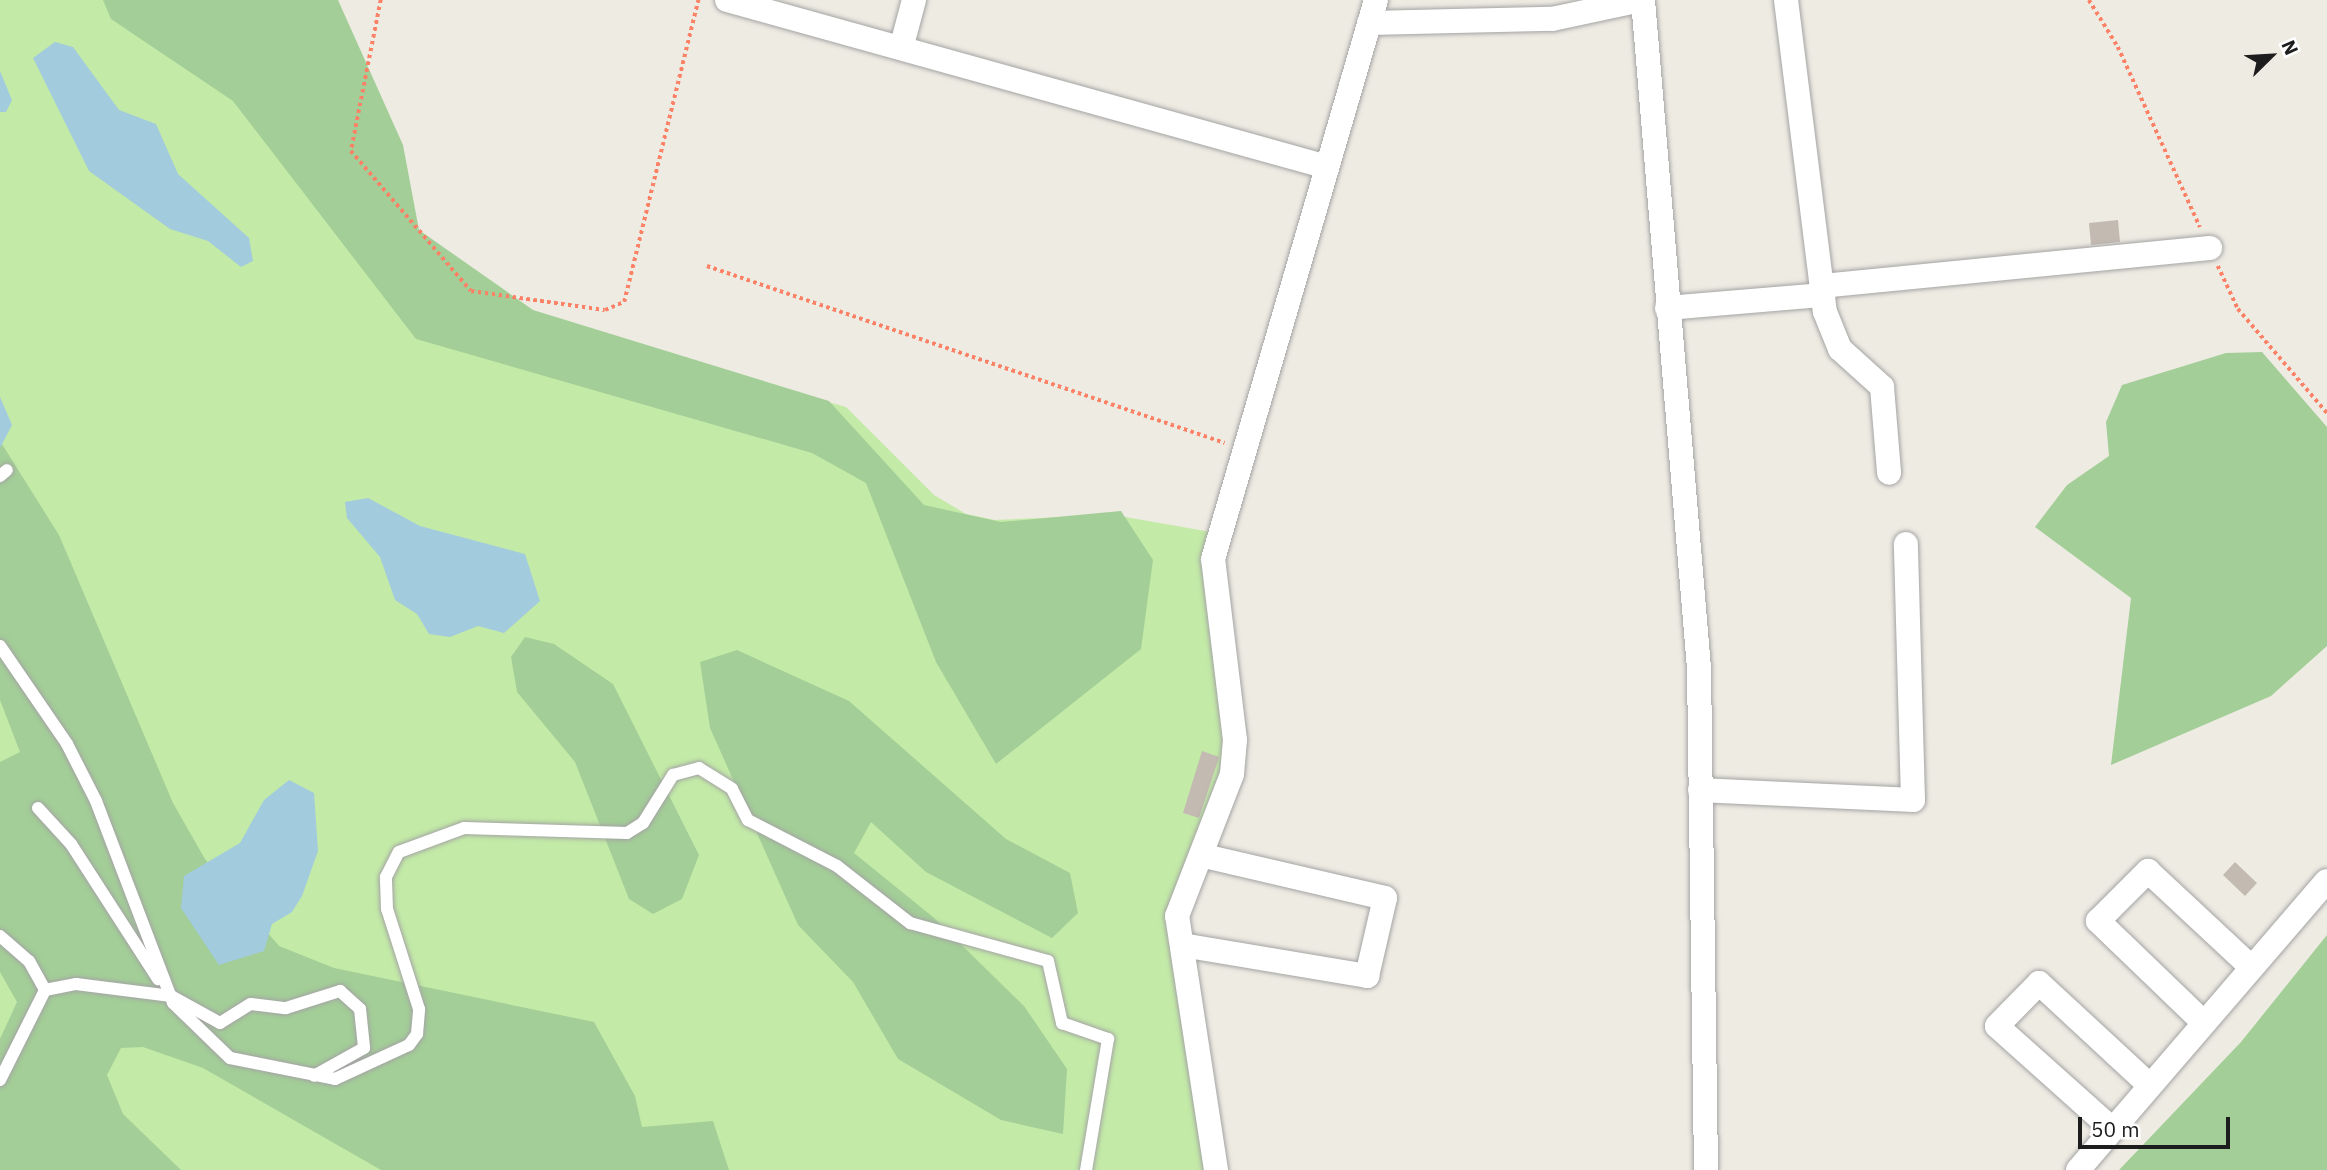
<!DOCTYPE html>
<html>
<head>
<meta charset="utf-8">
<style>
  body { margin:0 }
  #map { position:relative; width:2327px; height:1170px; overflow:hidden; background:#eeebe3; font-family:"IBM Plex Sans",sans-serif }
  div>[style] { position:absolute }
  .grass>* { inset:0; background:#c3eaa7 }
  .forest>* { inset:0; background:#a3ce97 }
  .water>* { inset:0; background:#a2cbdd }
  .building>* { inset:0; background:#c3bab2 }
  .path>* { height:3.5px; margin-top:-1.75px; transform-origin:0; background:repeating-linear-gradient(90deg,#fb8267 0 3.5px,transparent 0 7px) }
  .roads { filter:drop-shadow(0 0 2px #a4a4a4) drop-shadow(0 0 2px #a4a4a4) }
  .lane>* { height:12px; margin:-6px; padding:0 6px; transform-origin:6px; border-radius:6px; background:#fff }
  .street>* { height:24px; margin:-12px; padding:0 12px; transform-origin:12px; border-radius:12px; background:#fff }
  span { translate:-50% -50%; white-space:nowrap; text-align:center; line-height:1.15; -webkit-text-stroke:7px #fff; paint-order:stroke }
  .north { position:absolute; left:2236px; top:21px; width:70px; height:70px; -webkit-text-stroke:5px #fff; paint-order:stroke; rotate:66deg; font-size:19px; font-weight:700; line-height:28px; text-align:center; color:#1d1d1d }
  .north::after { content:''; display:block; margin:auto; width:24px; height:32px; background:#1d1d1d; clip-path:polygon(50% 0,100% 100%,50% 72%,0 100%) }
  .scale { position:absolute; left:2078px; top:1117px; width:152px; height:32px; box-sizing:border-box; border:4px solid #1d1d1d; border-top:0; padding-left:9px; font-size:21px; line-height:24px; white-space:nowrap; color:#1d1d1d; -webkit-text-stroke:5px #fff; paint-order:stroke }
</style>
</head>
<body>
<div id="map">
  <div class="grass">
    <div style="clip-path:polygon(0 0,128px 0,509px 313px,846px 407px,934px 495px,966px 514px,995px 520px,1114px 515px,1211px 532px,1231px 744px,1169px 905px,1208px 1170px,0 1170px)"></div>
  </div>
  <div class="forest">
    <div style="clip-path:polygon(103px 0,338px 0,403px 145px,419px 230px,533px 310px,829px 401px,924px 505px,1001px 522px,1121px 511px,1153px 560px,1141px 649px,996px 764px,936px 662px,866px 483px,812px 453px,416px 339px,233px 101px,111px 19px)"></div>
    <div style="clip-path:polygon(2262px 352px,2327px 427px,2327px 646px,2271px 696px,2111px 765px,2131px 598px,2035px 527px,2067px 485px,2109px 456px,2106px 422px,2122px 385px,2226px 353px)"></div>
    <div style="clip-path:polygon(0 441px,59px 535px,173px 803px,205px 859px,279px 946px,334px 968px,594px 1022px,635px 1096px,642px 1127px,713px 1121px,729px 1170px,381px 1170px,203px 1068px,143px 1047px,121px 1048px,107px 1075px,123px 1114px,181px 1170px,0 1170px,0 1039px,17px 1002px,0 972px,0 762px,20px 752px,0 700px)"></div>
    <div style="clip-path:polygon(525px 637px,554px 644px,613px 684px,699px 855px,682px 899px,653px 914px,629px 899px,575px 762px,517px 692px,511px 657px)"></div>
    <div style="clip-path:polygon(737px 650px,849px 701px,1006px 839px,1070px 873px,1078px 913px,1052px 938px,926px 872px,871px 822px,854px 853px,933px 917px,1024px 1006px,1067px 1069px,1063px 1134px,1001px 1120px,898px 1059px,853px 982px,798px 925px,710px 728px,700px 662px)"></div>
    <div style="clip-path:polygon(2327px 935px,2327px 1170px,2119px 1170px,2241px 1042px)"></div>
  </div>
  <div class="water">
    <div style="clip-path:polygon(55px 42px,73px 47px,119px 110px,156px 124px,178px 174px,249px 238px,253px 261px,241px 267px,208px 241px,170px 229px,89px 171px,33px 58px)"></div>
    <div style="clip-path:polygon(0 71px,12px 100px,6px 112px,0 112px)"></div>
    <div style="clip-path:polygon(0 397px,12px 425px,0 448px)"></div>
    <div style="clip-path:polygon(368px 498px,420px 526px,525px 554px,540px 601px,504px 633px,478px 626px,450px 637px,429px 634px,417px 614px,395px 600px,380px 557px,347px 518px,345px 502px)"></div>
    <div style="clip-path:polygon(289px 780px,314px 793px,318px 851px,302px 896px,292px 912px,272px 924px,264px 951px,219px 965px,181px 908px,184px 876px,240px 843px,264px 800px)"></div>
  </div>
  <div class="building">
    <div style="clip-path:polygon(2118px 220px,2120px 242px,2091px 245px,2089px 223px)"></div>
    <div style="clip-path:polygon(1202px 751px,1219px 757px,1199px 818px,1183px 813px)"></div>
    <div style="clip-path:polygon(2235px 862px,2257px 883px,2245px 896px,2223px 875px)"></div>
  </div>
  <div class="path">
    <div style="left:381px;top:0;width:154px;rotate:101.2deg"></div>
    <div style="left:351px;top:151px;width:184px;rotate:49.4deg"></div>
    <div style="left:471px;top:291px;width:135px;rotate:8.1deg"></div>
    <div style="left:605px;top:310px;width:21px;rotate:-23deg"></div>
    <div style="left:624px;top:302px;width:311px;rotate:-76.2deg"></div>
    <div style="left:2089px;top:0;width:55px;rotate:58.3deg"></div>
    <div style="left:2118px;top:47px;width:198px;rotate:65.5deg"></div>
    <div style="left:707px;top:266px;width:547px;rotate:18.87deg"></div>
    <div style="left:2218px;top:266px;width:47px;rotate:65.1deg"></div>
    <div style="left:2238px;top:309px;width:137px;rotate:49.4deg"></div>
  </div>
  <div class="roads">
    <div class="lane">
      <div style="left:0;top:476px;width:9px;rotate:-41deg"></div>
      <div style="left:0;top:646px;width:119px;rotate:55.6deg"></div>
      <div style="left:67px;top:744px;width:64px;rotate:63deg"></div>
      <div style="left:96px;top:801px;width:216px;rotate:69.1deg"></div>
      <div style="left:173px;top:1003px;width:79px;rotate:44deg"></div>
      <div style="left:230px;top:1058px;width:107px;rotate:11.3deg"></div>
      <div style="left:335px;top:1079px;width:81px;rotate:-24.7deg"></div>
      <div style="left:409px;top:1045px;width:14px;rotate:-54deg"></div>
      <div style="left:417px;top:1034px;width:25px;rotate:-85deg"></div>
      <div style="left:419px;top:1009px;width:105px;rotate:-107.7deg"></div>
      <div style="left:387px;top:909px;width:32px;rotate:-92deg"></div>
      <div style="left:386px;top:877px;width:28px;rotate:-63deg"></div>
      <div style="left:399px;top:852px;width:69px;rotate:-20.3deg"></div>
      <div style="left:464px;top:828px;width:163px;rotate:1.8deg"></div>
      <div style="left:627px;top:833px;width:19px;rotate:-32deg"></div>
      <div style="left:643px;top:823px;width:57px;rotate:-58deg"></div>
      <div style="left:673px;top:775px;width:27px;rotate:-15deg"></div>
      <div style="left:699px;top:768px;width:39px;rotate:32deg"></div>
      <div style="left:732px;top:789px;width:35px;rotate:63deg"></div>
      <div style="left:748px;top:820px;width:100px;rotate:27.3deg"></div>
      <div style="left:837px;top:866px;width:93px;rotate:38deg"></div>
      <div style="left:910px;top:923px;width:143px;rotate:15.4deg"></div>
      <div style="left:1048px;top:961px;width:64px;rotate:77.3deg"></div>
      <div style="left:1062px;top:1023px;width:49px;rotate:19.2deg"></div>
      <div style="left:1108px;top:1039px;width:133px;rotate:99.5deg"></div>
      <div style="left:38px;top:808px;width:49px;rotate:47.5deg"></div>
      <div style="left:71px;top:844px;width:161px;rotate:57.2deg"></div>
      <div style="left:0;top:936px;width:38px;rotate:41deg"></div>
      <div style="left:29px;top:961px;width:33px;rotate:61deg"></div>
      <div style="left:45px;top:990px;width:32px;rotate:-11deg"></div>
      <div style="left:76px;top:984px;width:96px;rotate:7.2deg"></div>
      <div style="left:171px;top:996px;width:56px;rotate:28.9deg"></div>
      <div style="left:220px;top:1023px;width:36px;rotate:-32deg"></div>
      <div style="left:251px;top:1004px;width:35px;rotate:7deg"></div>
      <div style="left:286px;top:1008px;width:57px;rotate:-17.5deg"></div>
      <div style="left:340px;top:991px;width:27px;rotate:42deg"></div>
      <div style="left:360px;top:1009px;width:39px;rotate:84deg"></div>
      <div style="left:364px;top:1048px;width:57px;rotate:150.8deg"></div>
      <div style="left:0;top:1080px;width:101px;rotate:-63.4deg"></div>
    </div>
    <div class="street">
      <div style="left:727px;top:0;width:623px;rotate:15.55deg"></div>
      <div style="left:1643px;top:0;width:670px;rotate:85.21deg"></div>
      <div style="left:1699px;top:668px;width:502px;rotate:89.2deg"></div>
      <div style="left:1786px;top:0;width:314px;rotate:82.9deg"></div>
      <div style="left:1825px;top:312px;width:40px;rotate:68deg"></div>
      <div style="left:1840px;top:349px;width:57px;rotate:42.1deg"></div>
      <div style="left:1882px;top:387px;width:86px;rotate:85.3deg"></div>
      <div style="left:1369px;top:23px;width:183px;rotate:-1.3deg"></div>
      <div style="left:1552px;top:19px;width:91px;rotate:-12.1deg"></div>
      <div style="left:902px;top:45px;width:47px;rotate:-75.1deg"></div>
      <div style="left:1822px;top:286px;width:390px;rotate:-5.6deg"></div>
      <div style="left:1667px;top:308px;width:157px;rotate:-4.8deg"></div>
      <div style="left:1700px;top:790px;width:213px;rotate:2.7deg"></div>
      <div style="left:1913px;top:800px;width:256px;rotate:-91.6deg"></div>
      <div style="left:1182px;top:945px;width:188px;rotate:9.5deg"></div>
      <div style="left:1367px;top:976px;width:80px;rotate:-77deg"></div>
      <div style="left:1385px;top:898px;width:186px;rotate:-166.9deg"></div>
      <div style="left:2203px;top:1022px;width:146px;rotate:-136.1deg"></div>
      <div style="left:2098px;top:921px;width:71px;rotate:-45deg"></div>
      <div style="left:2148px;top:871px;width:139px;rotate:43deg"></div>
      <div style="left:2112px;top:1129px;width:154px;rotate:-138.2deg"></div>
      <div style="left:1997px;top:1026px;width:60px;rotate:-45.7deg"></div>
      <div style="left:2039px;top:983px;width:150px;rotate:42.8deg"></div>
      <div style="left:1216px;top:1170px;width:257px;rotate:-98.7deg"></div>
      <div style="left:1177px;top:916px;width:152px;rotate:-68.8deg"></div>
      <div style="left:1232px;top:774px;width:34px;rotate:-85deg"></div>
      <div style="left:1235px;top:740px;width:182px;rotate:-96.9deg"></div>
      <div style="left:1213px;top:559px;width:582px;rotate:-73.74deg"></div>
      <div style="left:2078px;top:1170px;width:381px;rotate:-49.3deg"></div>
    </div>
  </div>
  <div class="north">N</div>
  <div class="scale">50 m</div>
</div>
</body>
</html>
